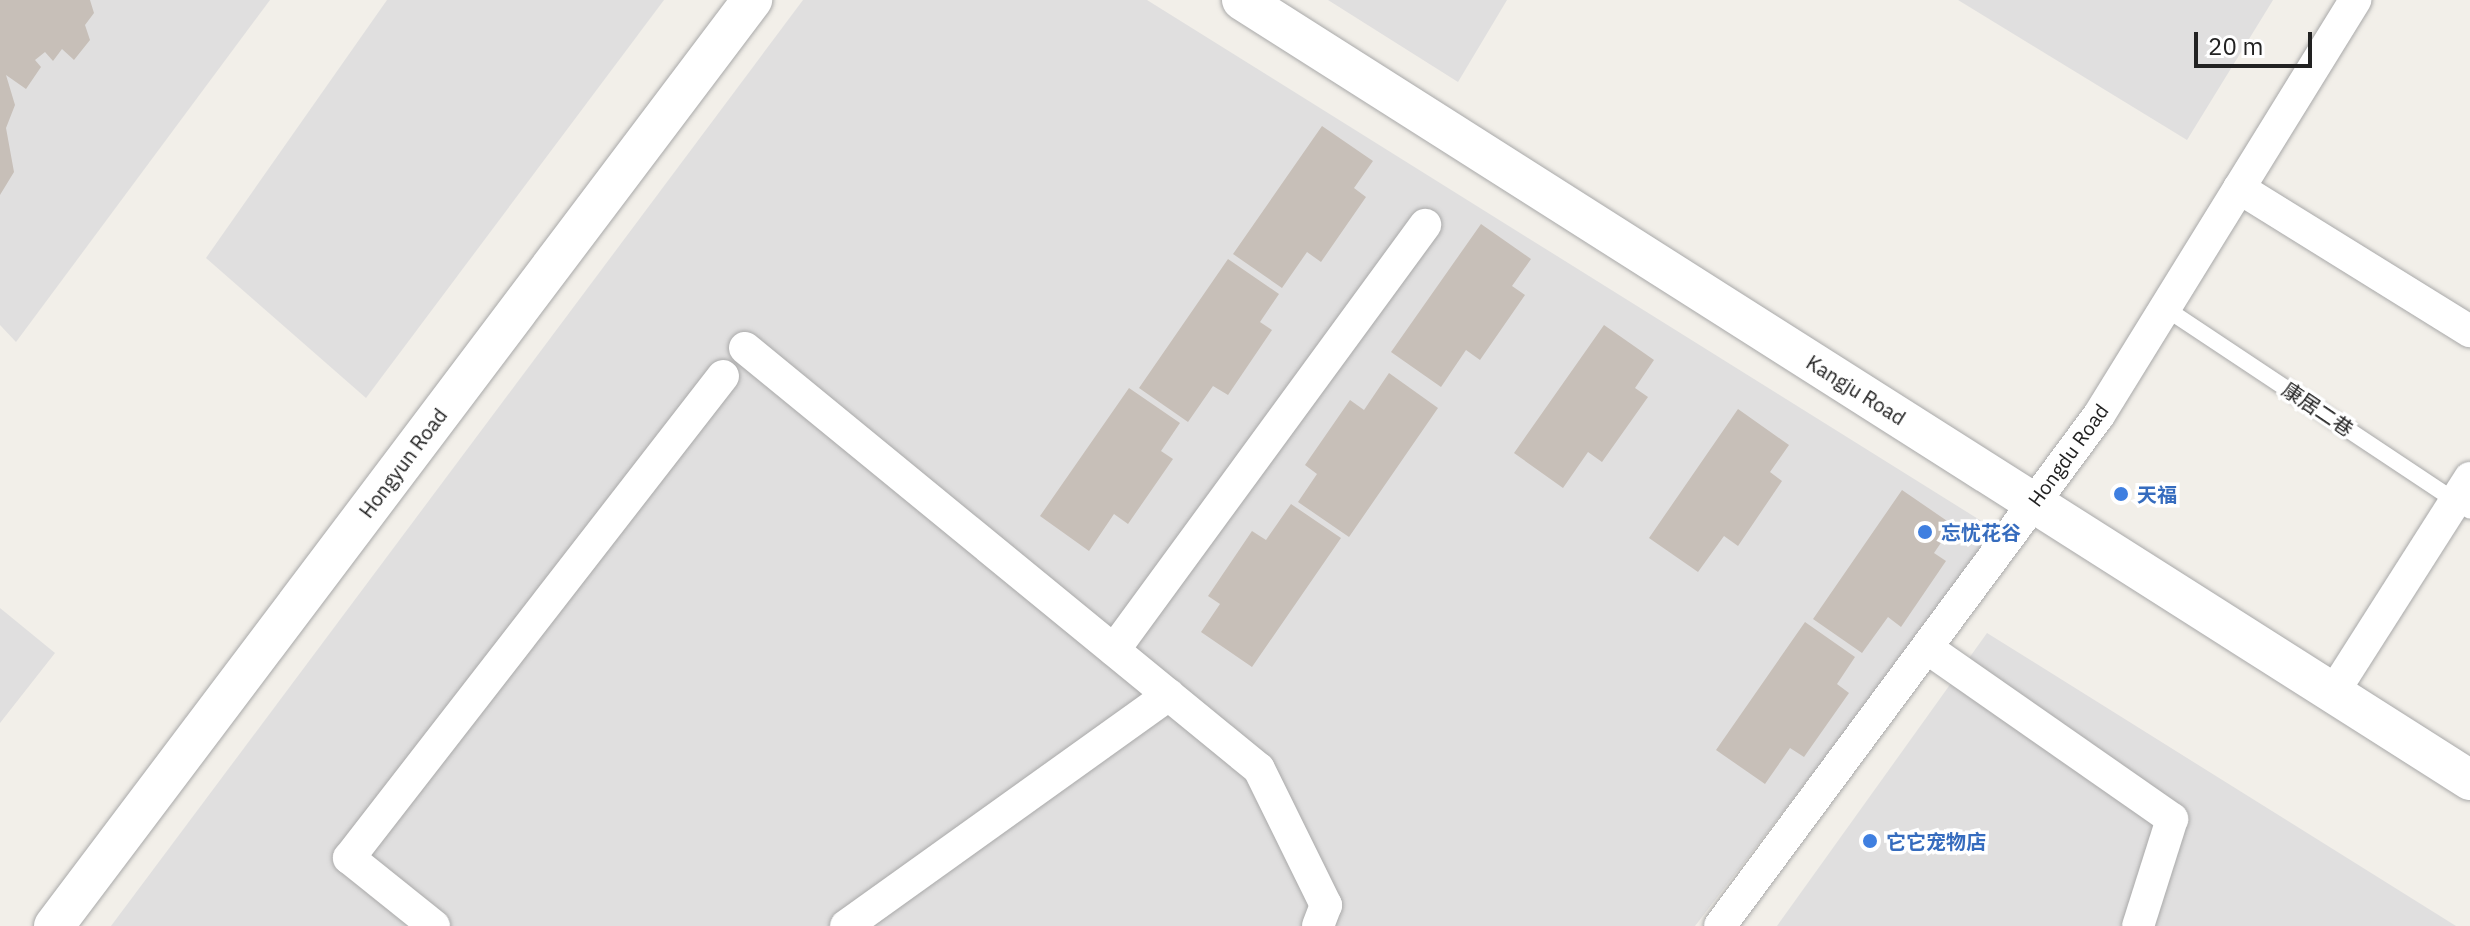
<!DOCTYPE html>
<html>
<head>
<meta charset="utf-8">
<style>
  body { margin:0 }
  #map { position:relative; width:2470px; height:926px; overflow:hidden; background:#f2efe9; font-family:"IBM Plex Sans","Noto Sans SC",sans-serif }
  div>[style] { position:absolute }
  .residential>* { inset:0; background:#e0dfdf }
  .building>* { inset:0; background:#c7bfb8 }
  .roads { filter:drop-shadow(0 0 2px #a9a9a9) drop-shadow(0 0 2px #a9a9a9) }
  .service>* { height:16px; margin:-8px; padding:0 8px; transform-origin:8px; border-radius:8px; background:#fff }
  .minor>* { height:32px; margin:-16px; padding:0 16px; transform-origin:16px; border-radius:16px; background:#fff }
  .tertiary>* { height:40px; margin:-20px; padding:0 20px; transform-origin:20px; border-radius:20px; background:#fff }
  .dots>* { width:22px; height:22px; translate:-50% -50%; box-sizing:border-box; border:4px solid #fff; border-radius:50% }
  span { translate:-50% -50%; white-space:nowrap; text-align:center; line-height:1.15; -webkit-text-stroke:7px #fff; paint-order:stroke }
  .street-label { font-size:20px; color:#222 }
  .shop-label { font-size:20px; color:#366cbe; font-weight:700 }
  .left { translate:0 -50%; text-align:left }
  .scale { position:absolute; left:2194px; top:32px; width:118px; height:36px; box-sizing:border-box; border:4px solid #222; border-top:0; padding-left:10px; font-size:24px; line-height:28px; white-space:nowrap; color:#222; -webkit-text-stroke:6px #fff; paint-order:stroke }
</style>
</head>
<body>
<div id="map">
  <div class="residential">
    <div style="clip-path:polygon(0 0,270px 0,16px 342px,0 325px)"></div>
    <div style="clip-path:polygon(387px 0,664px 0,366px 398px,206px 258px)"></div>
    <div style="clip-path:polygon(803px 0,1147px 0,1999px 532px,1695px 926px,111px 926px)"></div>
    <div style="clip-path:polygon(1328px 0,1507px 0,1458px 82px)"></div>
    <div style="clip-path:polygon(1958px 0,2273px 0,2187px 140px)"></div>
    <div style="clip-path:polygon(0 608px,55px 653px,0 723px)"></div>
    <div style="clip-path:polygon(1987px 633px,2456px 926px,1777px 926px)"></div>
  </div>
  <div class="building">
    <div style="clip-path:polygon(0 0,90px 0,94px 13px,85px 25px,90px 40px,74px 60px,62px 49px,53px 61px,45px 52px,35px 60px,41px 67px,26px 89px,6px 75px,15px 105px,6px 128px,14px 172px,0 195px)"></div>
    <div style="clip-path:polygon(1322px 126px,1373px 161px,1354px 188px,1366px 197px,1321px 262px,1307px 252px,1282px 288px,1233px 254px)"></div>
    <div style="clip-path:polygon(1481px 224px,1531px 259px,1512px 286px,1525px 295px,1480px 360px,1466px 350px,1441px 387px,1391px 352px)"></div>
    <div style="clip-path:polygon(1228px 259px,1279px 294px,1260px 322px,1272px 330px,1228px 395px,1213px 386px,1188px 422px,1139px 388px)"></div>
    <div style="clip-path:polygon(1604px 325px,1654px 360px,1635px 388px,1648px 397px,1602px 462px,1588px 452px,1563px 488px,1514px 453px)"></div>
    <div style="clip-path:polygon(1389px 373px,1438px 408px,1349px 537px,1298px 502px,1317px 474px,1305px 465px,1350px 400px,1364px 410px)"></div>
    <div style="clip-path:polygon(1129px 388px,1180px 423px,1161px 451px,1173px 459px,1128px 524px,1114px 514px,1089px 551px,1040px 516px)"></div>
    <div style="clip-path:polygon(1738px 409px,1789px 445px,1770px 472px,1782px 481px,1738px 546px,1724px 536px,1698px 572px,1649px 538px)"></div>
    <div style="clip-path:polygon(1902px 490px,1953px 525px,1934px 553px,1946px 561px,1901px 627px,1888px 617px,1862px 653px,1813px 619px)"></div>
    <div style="clip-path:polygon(1291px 504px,1341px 538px,1252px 667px,1201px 632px,1220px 604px,1208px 596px,1252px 531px,1266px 540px)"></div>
    <div style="clip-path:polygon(1805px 622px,1855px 657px,1837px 684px,1849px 693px,1804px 757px,1790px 748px,1765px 784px,1716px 750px)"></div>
  </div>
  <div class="roads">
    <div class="service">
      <div style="left:2165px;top:308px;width:366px;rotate:33.6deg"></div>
    </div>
    <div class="minor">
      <div style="left:2239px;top:188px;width:272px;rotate:31.8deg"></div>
      <div style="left:745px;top:348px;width:664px;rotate:39.32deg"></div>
      <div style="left:1259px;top:769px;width:152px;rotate:63.8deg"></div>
      <div style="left:1326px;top:905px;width:22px;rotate:111deg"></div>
      <div style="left:1927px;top:648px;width:299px;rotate:34.9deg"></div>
      <div style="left:2172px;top:819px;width:112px;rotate:107.6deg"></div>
      <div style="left:1114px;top:650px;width:527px;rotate:-53.8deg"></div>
      <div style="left:2333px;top:693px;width:255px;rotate:-57.5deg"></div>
      <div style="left:434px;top:926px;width:109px;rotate:-141.3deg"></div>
      <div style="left:349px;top:858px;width:610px;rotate:-52.19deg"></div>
      <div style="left:846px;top:926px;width:397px;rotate:-35.6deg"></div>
      <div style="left:1720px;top:926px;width:636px;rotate:-53.44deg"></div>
      <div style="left:2099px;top:415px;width:488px;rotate:-58.3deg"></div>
    </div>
    <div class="tertiary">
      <div style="left:1242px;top:0;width:1455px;rotate:32.42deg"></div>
      <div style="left:54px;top:926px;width:1160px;rotate:-52.99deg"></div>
    </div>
  </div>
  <div class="dots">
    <div style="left:2121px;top:494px;background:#3f7fe0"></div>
    <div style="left:1925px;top:532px;background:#3f7fe0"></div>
    <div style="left:1870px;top:841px;background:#3f7fe0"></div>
  </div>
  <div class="street-label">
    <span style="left:1856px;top:390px;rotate:32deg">Kangju Road</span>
    <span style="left:2318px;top:409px;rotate:34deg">康居二巷</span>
    <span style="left:2068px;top:455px;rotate:-54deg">Hongdu Road</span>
    <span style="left:403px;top:463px;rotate:-53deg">Hongyun Road</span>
  </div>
  <div class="shop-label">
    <span class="left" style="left:2137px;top:494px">天福</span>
    <span class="left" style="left:1941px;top:532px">忘忧花谷</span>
    <span class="left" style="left:1886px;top:841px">它它宠物店</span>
  </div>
  <div class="scale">20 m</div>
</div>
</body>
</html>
